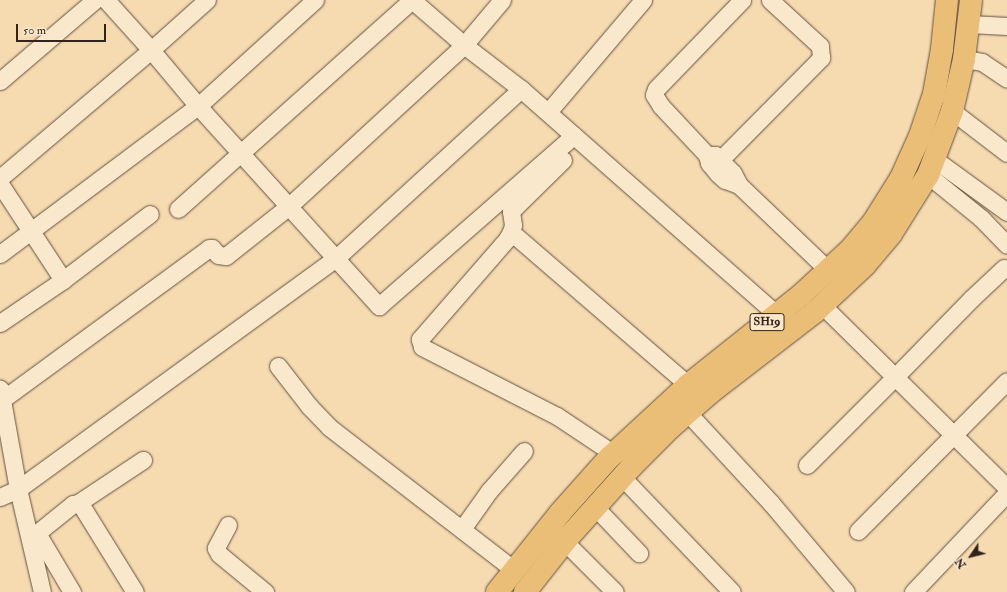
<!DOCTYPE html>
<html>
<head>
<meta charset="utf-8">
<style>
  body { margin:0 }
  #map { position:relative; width:1007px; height:592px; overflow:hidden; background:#f6dbb1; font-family:"IM FELL Double Pica",serif }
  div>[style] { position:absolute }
  .roads { filter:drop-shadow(0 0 1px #645140) drop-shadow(0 0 1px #645140) }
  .minor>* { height:17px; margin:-8.5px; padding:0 8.5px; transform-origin:8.5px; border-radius:8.5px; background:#f9e8cc }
  .major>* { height:22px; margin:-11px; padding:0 11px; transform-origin:11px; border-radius:11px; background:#ebbe78 }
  span { translate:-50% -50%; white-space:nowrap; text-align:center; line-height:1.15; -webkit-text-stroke:3px #f9e8cc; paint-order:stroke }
  .shield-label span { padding:1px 3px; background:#f9e8cc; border:1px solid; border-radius:3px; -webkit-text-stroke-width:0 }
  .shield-label { font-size:12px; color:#33231a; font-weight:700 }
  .north { position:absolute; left:951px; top:536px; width:40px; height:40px; -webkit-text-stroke:3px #f9e8cc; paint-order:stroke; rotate:235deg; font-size:11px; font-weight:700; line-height:16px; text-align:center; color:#33231a }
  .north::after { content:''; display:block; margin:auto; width:14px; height:18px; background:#33231a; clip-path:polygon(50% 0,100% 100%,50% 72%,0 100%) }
  .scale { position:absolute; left:16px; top:24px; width:90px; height:18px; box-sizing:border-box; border:2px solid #33231a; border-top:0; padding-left:5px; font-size:12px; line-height:14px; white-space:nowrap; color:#33231a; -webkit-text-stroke:3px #f9e8cc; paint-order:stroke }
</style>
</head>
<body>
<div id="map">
  <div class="roads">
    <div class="minor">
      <div style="left:106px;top:0;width:67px;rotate:48deg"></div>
      <div style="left:151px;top:50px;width:73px;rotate:50deg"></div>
      <div style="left:198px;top:106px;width:270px;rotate:47.9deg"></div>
      <div style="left:379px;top:306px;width:259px;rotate:-41.2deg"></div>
      <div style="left:412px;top:0;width:69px;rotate:40.9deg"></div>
      <div style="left:464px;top:45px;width:72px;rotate:37.7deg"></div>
      <div style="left:521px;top:89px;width:340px;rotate:41.4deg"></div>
      <div style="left:969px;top:24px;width:38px;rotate:3deg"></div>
      <div style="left:964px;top:59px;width:18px;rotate:9deg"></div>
      <div style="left:982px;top:62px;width:30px;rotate:34deg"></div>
      <div style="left:0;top:81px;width:125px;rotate:-40.5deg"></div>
      <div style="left:952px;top:111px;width:69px;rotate:37.4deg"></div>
      <div style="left:548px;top:112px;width:147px;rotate:-49.7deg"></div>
      <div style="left:707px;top:155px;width:8px"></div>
      <div style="left:715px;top:155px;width:25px;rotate:45deg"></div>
      <div style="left:733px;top:173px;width:13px;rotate:63deg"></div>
      <div style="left:739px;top:185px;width:15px;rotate:-160deg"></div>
      <div style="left:725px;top:180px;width:9px;rotate:-139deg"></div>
      <div style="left:718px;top:174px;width:14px;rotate:-129deg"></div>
      <div style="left:709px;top:163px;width:8px;rotate:-104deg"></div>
      <div style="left:707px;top:155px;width:67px;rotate:-133.2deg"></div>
      <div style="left:661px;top:106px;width:13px;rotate:-122deg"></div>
      <div style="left:654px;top:95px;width:6px;rotate:-72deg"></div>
      <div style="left:656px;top:89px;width:124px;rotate:-46deg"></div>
      <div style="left:934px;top:159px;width:90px;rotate:36deg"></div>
      <div style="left:563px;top:160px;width:73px;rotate:135.6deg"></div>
      <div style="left:511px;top:211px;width:14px;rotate:82deg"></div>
      <div style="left:513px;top:225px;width:7px;rotate:106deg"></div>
      <div style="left:511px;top:232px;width:8px;rotate:120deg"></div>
      <div style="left:507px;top:239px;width:133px;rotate:131deg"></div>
      <div style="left:420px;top:339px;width:8px;rotate:76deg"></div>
      <div style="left:422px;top:347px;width:152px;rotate:27.1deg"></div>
      <div style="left:557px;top:416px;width:69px;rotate:33.7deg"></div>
      <div style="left:720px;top:160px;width:144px;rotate:-45.3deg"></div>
      <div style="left:821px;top:58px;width:12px;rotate:-95deg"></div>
      <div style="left:820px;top:46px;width:68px;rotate:-137.4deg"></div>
      <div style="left:928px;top:175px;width:68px;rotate:39.1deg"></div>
      <div style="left:981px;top:218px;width:37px;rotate:46deg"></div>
      <div style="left:0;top:178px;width:198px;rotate:-40.3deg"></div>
      <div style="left:151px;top:50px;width:75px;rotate:-41.8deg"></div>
      <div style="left:0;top:184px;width:115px;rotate:56.7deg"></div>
      <div style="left:739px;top:185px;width:123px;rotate:43.7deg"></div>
      <div style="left:178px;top:209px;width:314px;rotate:-41.8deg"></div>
      <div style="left:511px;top:232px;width:234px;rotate:40.8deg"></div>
      <div style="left:0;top:254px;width:247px;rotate:-36.8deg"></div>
      <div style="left:198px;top:106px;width:158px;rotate:-42.2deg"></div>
      <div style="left:1004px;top:268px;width:45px;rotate:136.8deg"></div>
      <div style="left:971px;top:299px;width:109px;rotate:134.3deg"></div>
      <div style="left:895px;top:377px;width:158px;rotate:44.7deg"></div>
      <div style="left:0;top:323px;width:76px;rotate:-34.3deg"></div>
      <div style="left:63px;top:280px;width:109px;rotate:-37.2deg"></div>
      <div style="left:278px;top:366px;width:51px;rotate:52.2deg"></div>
      <div style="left:309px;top:406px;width:29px;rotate:46deg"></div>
      <div style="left:329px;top:427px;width:234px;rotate:37.7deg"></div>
      <div style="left:3px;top:399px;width:255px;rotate:-36.2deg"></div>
      <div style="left:209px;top:248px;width:3px"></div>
      <div style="left:212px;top:248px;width:9px;rotate:49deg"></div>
      <div style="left:218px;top:255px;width:8px;rotate:7deg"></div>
      <div style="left:226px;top:256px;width:80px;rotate:-38.4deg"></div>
      <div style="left:289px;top:206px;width:238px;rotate:-42.6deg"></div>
      <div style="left:464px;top:45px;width:59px;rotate:-49.8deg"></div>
      <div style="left:687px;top:412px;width:124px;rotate:47.3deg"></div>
      <div style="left:771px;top:503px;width:116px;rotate:49.9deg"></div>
      <div style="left:807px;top:465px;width:124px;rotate:-45deg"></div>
      <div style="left:895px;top:377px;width:103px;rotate:-135.4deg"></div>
      <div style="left:622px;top:477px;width:159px;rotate:46.3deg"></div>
      <div style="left:0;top:497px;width:20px;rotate:-24deg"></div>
      <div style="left:18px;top:489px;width:102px;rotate:-100.2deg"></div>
      <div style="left:78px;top:503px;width:78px;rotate:-33.5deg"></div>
      <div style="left:595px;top:507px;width:64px;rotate:46.3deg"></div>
      <div style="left:228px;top:525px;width:26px;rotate:118deg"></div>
      <div style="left:216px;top:548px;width:7px;rotate:63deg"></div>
      <div style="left:219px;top:554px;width:60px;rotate:39.6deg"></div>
      <div style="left:462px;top:529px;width:47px;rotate:-54.6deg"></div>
      <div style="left:489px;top:491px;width:53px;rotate:-48.8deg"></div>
      <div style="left:858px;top:531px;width:211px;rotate:-45.2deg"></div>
      <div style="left:37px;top:533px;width:46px;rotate:-38.9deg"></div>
      <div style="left:73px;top:504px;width:5px;rotate:-11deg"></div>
      <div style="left:78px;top:503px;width:4px;rotate:34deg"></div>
      <div style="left:81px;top:505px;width:102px;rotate:58.2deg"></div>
      <div style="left:556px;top:533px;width:83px;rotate:45deg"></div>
      <div style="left:30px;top:536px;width:8px;rotate:-23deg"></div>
      <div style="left:37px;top:533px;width:69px;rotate:59.3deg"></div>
      <div style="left:42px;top:592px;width:106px;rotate:-103.1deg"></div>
      <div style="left:18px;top:489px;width:392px;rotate:-36deg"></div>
      <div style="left:335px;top:259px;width:252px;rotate:-42.4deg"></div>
      <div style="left:913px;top:592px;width:137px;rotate:-46.5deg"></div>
    </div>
    <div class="major">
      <div style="left:497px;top:592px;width:101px;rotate:-51.4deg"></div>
      <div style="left:560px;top:513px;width:74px;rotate:-48.3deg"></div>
      <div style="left:609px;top:458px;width:108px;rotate:-42.7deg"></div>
      <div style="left:688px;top:385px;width:144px;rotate:-38.5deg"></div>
      <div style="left:801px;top:295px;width:67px;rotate:-42.6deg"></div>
      <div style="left:850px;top:250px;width:38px;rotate:-50deg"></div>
      <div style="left:874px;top:221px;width:51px;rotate:-57.9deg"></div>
      <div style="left:901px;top:178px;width:46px;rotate:-65.7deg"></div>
      <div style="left:920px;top:136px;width:44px;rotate:-71.6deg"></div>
      <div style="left:934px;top:94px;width:46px;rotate:-79.9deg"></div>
      <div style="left:942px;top:49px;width:49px;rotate:-84.2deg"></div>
      <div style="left:525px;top:592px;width:65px;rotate:-51.9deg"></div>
      <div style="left:565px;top:541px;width:101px;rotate:-48.2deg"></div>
      <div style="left:632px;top:466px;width:54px;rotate:-45deg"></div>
      <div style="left:670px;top:428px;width:55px;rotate:-41.3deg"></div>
      <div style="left:711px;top:392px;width:133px;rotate:-37.6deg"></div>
      <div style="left:816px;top:311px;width:67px;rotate:-43.2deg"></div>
      <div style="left:865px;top:265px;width:40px;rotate:-50deg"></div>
      <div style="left:891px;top:234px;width:70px;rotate:-57.9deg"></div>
      <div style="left:928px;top:175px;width:68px;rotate:-69.4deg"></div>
      <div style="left:952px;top:111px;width:53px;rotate:-77deg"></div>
      <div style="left:964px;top:59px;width:59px;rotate:-83.2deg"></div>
    </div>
  </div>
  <div class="shield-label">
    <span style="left:767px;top:322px">SH19</span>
  </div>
  <div class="north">N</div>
  <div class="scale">50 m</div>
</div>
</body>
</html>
